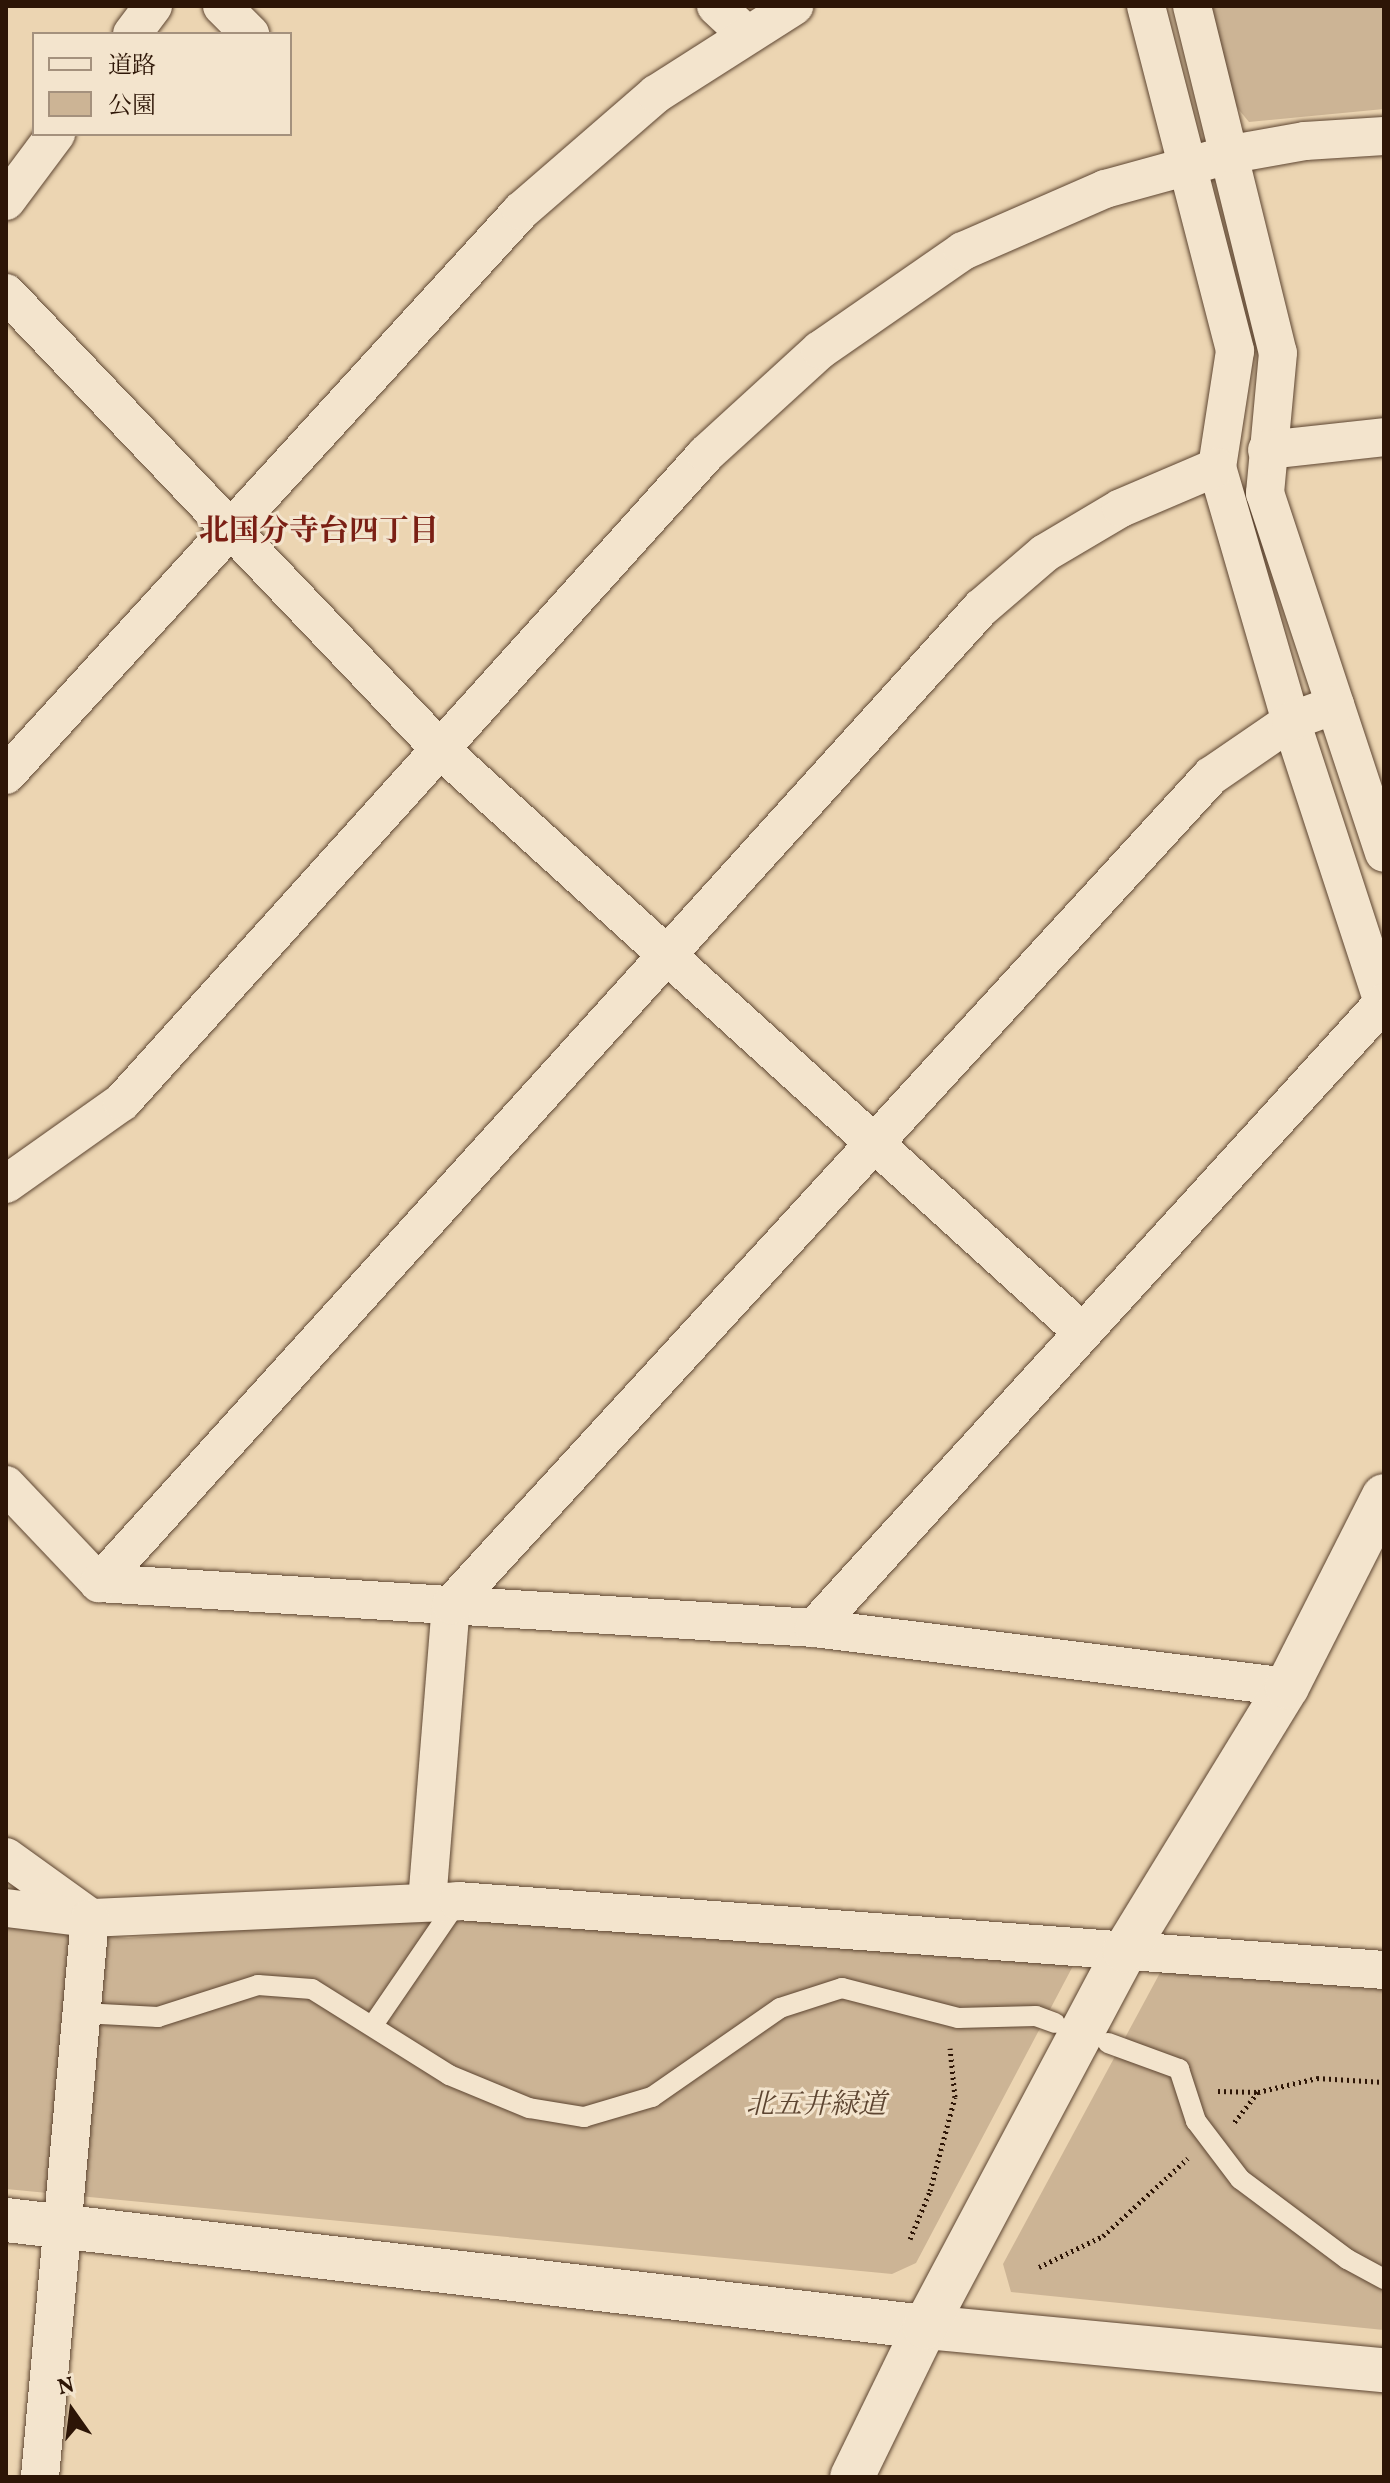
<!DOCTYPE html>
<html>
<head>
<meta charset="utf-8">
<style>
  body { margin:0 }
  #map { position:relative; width:1390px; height:2483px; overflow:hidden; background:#ecd5b2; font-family:Vollkorn,"Noto Serif JP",serif }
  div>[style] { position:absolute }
  .green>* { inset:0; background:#ccb495 }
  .path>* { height:5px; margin-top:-2.5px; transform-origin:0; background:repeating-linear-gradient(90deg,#2d1506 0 2px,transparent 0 6px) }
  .roads { filter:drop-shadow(0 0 2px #5d4531) drop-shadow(0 0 2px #5d4531) }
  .lane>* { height:20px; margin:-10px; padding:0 10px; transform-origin:10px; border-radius:10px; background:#f3e4cd }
  .street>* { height:38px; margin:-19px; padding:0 19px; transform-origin:19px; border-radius:19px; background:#f3e4cd }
  .secondary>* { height:44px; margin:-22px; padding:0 22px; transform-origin:22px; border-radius:22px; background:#f3e4cd }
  span { translate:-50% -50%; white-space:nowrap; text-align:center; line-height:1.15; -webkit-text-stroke:6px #f3e4cd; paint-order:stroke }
  .park-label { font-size:28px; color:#5d4531; font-style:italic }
  .neighbourhood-label { font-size:30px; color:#7a1f14; font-weight:700 }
  .frame { position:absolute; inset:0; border:8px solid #2d1506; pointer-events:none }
  .legend { position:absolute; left:32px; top:32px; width:260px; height:104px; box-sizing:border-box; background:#f3e4cd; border:2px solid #a4917d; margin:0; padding:10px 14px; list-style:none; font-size:24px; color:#2d1506 }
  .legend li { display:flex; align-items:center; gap:16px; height:40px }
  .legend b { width:40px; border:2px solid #a4917d }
  .north { position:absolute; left:32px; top:2371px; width:80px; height:80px; -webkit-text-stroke:6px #f3e4cd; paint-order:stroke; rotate:346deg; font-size:22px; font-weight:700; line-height:32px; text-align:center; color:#2d1506 }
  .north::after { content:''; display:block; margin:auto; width:28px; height:36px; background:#2d1506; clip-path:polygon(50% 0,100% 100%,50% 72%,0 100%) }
</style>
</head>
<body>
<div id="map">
  <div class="green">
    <div style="clip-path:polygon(1207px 6px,1384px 6px,1384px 109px,1249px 122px,1235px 105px)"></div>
    <div style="clip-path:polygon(418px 1914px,1074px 1964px,916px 2263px,892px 2274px,6px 2189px,6px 1926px,128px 1938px)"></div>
    <div style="clip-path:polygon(1161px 1971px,1384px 1989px,1384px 2330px,1011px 2292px,1003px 2264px)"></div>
  </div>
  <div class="path">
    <div style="left:1218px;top:2091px;width:40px;rotate:1.4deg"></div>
    <div style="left:1258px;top:2092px;width:39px;rotate:128deg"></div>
    <div style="left:1258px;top:2092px;width:61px;rotate:-13.3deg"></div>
    <div style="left:1317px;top:2078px;width:67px;rotate:3.4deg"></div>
    <div style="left:910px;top:2239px;width:52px;rotate:-67.4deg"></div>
    <div style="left:930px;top:2191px;width:97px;rotate:-75.1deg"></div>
    <div style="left:955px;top:2097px;width:49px;rotate:-95.8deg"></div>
    <div style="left:1039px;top:2267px;width:71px;rotate:-25.8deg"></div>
    <div style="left:1103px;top:2236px;width:115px;rotate:-42.5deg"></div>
  </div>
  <div class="roads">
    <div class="lane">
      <div style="left:82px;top:2013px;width:76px;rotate:3deg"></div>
      <div style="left:158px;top:2017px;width:105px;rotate:-17.7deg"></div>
      <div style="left:258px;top:1985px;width:54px;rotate:4.2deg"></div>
      <div style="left:312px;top:1989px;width:162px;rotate:32.1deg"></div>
      <div style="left:449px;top:2075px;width:87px;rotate:22.4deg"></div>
      <div style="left:529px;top:2108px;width:56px;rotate:9.3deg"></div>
      <div style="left:584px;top:2117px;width:71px;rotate:-16.4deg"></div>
      <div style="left:652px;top:2097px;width:156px;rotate:-34.8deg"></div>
      <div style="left:780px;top:2008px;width:65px;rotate:-17.9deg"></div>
      <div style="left:842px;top:1988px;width:120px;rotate:14.5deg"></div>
      <div style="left:958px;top:2018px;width:78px;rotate:-1.5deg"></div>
      <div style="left:1036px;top:2016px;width:20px;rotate:20deg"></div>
      <div style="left:373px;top:2025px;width:150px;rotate:-55.6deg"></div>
      <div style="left:1108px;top:2043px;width:76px;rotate:20.1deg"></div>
      <div style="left:1179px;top:2069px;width:55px;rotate:71.9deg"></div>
      <div style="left:1196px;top:2121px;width:73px;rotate:52.8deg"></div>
      <div style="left:1240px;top:2179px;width:134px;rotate:36.8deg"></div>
      <div style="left:1347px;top:2259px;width:42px;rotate:28.4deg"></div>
    </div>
    <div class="street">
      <div style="left:222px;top:6px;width:40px;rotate:45deg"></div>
      <div style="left:716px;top:6px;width:40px;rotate:43deg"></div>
      <div style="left:1146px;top:6px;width:356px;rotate:75.5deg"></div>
      <div style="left:1235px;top:351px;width:117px;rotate:98.8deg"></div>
      <div style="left:1217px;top:467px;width:265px;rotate:73.8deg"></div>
      <div style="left:1291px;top:721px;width:300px;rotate:71.9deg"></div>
      <div style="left:1192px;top:6px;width:357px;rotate:76.1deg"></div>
      <div style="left:1278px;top:353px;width:141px;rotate:95.3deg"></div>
      <div style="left:1265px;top:493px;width:379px;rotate:71.7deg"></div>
      <div style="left:132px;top:34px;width:35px;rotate:-53deg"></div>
      <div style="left:6px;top:201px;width:84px;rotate:-53.3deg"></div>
      <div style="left:6px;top:293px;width:632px;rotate:46.41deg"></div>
      <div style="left:442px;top:751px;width:862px;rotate:42.22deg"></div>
      <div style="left:1267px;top:450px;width:118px;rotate:-6.3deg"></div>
      <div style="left:6px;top:775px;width:764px;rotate:-47.6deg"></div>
      <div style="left:521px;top:211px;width:179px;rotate:-40.9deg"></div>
      <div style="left:656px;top:94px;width:164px;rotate:-32.5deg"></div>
      <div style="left:6px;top:1184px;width:142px;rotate:-35.3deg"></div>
      <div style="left:122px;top:1102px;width:872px;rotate:-47.97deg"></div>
      <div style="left:706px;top:454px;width:154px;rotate:-42.4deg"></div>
      <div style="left:820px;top:350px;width:174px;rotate:-34.7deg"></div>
      <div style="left:963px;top:251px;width:155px;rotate:-23.6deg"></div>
      <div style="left:1105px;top:189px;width:132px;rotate:-15.4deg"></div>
      <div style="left:1232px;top:154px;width:74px;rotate:-10.1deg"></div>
      <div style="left:1305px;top:141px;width:79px;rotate:-3.6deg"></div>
      <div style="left:6px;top:1485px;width:135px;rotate:46.5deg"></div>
      <div style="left:99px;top:1583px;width:716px;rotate:3.6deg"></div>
      <div style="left:814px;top:1628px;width:477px;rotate:7.1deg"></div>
      <div style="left:99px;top:1583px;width:1315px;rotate:-47.87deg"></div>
      <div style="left:981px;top:608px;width:84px;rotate:-40.7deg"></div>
      <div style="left:1045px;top:553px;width:88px;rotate:-30.6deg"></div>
      <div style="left:1121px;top:508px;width:104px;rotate:-23.1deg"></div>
      <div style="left:814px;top:1628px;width:845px;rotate:-47.69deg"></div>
      <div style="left:6px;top:1857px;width:101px;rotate:35.7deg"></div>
      <div style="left:427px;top:1902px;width:298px;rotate:-85.4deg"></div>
      <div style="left:451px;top:1605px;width:1125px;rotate:-47.49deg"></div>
      <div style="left:1211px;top:776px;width:97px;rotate:-34.5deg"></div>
      <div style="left:1291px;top:721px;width:47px;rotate:-20deg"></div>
      <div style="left:6px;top:1908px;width:85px;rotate:6.8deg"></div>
      <div style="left:90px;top:1918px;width:368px;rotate:-2.6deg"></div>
      <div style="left:458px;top:1901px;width:929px;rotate:4.26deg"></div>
      <div style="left:40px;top:2477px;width:561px;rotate:-84.89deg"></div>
    </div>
    <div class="secondary">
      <div style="left:6px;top:2220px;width:925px;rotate:6.64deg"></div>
      <div style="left:925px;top:2327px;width:461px;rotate:5.4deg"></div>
      <div style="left:852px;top:2477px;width:167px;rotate:-64deg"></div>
      <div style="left:925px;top:2327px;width:426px;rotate:-62deg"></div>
      <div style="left:1125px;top:1951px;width:310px;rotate:-58.5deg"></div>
      <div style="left:1287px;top:1687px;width:214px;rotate:-63.1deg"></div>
    </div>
  </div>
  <div class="park-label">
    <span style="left:816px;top:2106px">北五井緑道</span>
  </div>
  <div class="neighbourhood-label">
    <span style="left:319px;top:532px">北国分寺台四丁目</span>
  </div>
  <div class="frame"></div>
  <ul class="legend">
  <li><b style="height:10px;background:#f3e4cd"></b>道路</li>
  <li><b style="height:22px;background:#ccb495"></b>公園</li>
  </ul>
  <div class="north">N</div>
</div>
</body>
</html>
